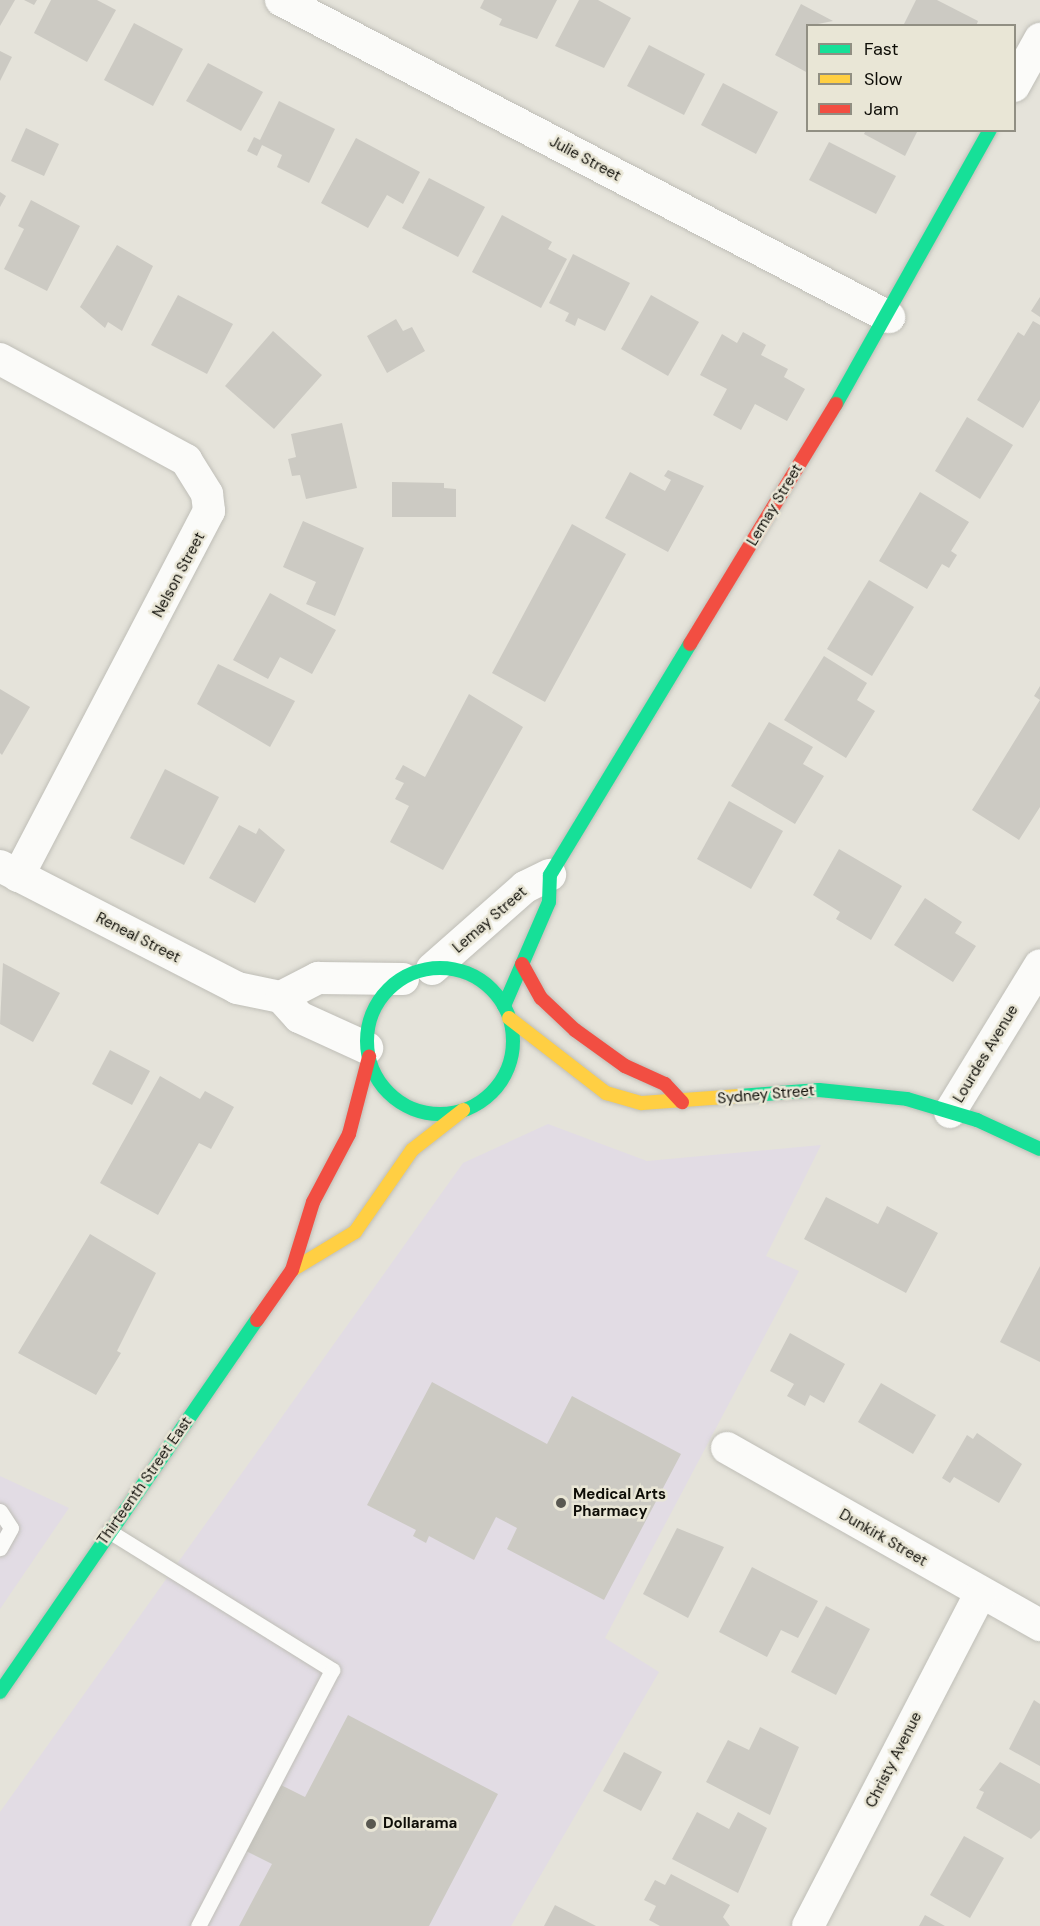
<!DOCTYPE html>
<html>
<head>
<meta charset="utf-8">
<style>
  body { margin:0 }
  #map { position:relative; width:1040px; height:1926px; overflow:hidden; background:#e5e3da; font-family:"DM Sans",sans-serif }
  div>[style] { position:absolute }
  .commercial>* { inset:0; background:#e2dce4 }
  .building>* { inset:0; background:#cccac3 }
  .roads { filter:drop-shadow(0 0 2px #bfbeb7) drop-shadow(0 0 2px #bfbeb7) }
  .lane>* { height:15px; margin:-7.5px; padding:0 7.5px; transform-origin:7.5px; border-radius:7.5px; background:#fbfbf9 }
  .street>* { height:32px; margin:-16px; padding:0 16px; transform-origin:16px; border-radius:16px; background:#fbfbf9 }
  .fast>* { height:14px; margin:-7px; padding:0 7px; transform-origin:7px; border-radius:7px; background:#16e098 }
  .fast>.ring { margin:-7px; padding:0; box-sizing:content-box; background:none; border:14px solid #16e098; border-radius:50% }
  .slow>* { height:14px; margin:-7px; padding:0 7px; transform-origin:7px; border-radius:7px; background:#ffcf43 }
  .jam>* { height:14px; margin:-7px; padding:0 7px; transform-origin:7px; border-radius:7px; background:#f24e42 }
  .dots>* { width:16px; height:16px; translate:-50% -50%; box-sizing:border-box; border:3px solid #e9e6d6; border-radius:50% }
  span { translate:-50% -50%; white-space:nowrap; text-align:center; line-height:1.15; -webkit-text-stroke:5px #e9e6d6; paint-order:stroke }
  .street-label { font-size:15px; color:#0e0d07 }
  .poi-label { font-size:15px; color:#0e0d07; font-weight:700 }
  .left { translate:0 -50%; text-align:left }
  .legend { position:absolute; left:806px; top:24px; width:210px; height:108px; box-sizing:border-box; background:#e9e6d6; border:2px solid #918f83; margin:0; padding:8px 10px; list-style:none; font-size:18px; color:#0e0d07 }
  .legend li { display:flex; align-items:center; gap:12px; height:30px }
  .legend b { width:30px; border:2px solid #918f83 }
</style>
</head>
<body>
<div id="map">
  <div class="commercial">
    <div style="clip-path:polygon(548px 1124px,647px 1161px,821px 1145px,766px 1256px,799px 1271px,605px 1638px,659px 1672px,511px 1926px,0 1926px,0 1812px,463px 1163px)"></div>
    <div style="clip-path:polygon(0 1476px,69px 1508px,0 1609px)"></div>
  </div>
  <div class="building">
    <div style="clip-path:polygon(0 0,15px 0,0 26px)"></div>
    <div style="clip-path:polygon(24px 0,37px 0,34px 5px)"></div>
    <div style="clip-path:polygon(51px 0,97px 0,116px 10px,87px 62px,34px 33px)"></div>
    <div style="clip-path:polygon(484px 0,557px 0,537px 39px,499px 25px,502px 19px,480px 8px)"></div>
    <div style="clip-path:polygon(579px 0,598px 0,631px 18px,604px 68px,555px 46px)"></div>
    <div style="clip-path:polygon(916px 0,937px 0,978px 21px,976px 26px,903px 26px)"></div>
    <div style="clip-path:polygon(801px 4px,833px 21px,808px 26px,808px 73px,775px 55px)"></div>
    <div style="clip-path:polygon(134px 23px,183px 49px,153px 106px,104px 80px)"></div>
    <div style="clip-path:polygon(649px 45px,705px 74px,684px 115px,627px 86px)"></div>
    <div style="clip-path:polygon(0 51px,12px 57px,0 81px)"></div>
    <div style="clip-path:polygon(208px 63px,263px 92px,241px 131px,186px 101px)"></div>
    <div style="clip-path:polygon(723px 83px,778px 112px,756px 154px,701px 125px)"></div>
    <div style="clip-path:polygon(279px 101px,335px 129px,309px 183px,277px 167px,282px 155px,262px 145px,257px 156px,247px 151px,254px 137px,260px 140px)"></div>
    <div style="clip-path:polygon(26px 128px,59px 144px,44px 176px,11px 161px)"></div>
    <div style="clip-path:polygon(866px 130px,918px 130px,905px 156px,864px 134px)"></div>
    <div style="clip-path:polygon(356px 138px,420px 172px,403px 204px,387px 195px,368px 228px,321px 203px)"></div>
    <div style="clip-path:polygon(829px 142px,896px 176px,876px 214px,809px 180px)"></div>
    <div style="clip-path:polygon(429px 178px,485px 207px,458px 257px,402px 228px)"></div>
    <div style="clip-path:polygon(0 192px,6px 196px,0 207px)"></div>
    <div style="clip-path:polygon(31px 200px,80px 226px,47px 291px,4px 269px,24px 229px,18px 226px)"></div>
    <div style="clip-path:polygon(502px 215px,552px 242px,548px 249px,567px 259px,541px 308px,472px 272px)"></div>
    <div style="clip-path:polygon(117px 245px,153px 266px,122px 331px,108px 322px,105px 328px,80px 307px)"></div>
    <div style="clip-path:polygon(573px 254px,630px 283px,605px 331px,578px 318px,575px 326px,565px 321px,569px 313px,549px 303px)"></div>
    <div style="clip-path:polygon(178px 295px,233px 324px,207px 374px,151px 345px)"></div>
    <div style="clip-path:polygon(651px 295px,699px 322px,668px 376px,621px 349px)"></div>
    <div style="clip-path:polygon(1040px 297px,1040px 317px,1031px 311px)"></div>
    <div style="clip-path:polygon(396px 319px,403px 331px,412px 327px,425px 351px,387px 373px,367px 336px)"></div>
    <div style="clip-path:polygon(1033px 321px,1040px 325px,1040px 400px,1023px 428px,977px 400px,1018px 332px,1024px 336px)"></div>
    <div style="clip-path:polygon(273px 331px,322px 375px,274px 429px,225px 386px)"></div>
    <div style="clip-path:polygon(743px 332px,766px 345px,761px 355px,788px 369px,784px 377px,805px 389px,787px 421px,755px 404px,741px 430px,713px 415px,727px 389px,700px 375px,722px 334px,737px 343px)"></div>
    <div style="clip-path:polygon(967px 417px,1013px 445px,980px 499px,935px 471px)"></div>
    <div style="clip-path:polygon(342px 423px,357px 488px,306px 499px,300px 475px,292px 476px,288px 459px,296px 457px,291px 434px)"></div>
    <div style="clip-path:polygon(668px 470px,704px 486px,668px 552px,605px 518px,630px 472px,665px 491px,671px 480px,664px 476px)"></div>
    <div style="clip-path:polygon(392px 482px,444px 483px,444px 488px,456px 489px,456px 517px,392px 517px)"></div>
    <div style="clip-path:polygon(920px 492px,969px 522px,951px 551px,957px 555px,949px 568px,942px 564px,927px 589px,879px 561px)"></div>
    <div style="clip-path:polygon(303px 521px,364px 548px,335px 616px,306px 604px,316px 582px,283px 567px)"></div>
    <div style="clip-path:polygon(572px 524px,626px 554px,545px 702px,492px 673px)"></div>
    <div style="clip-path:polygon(869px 580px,914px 607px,872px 676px,827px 649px)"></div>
    <div style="clip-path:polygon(270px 593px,336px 630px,312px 674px,280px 657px,268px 679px,233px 660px)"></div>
    <div style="clip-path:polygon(824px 656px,867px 683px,857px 700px,875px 711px,846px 758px,784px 720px)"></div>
    <div style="clip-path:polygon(218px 664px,295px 701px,270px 747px,197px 704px)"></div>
    <div style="clip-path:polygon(1040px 686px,1040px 807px,1019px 840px,972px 810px,1040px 700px,1034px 696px)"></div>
    <div style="clip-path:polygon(0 689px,30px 707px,2px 755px,0 753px)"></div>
    <div style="clip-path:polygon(469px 694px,523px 727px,443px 870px,390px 842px,409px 806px,395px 799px,404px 783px,395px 779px,403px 765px,425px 777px)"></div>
    <div style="clip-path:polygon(769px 722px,813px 747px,803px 764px,824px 776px,795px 824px,731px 786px)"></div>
    <div style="clip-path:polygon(165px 769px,219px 797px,184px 865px,130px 838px)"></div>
    <div style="clip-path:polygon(729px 801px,783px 831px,751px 889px,697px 859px)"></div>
    <div style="clip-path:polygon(239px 825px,256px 834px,259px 828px,285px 850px,255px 903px,209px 878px)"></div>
    <div style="clip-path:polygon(839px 849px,902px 886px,871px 940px,836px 919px,840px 912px,813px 895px)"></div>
    <div style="clip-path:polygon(925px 898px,962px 922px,955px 933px,976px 946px,953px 982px,894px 945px)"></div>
    <div style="clip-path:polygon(3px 963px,60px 993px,33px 1042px,0 1024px)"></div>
    <div style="clip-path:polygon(110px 1050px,150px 1071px,132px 1105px,92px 1084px)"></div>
    <div style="clip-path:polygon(160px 1076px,200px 1099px,205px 1091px,234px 1107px,211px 1149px,199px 1143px,158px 1215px,100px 1183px)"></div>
    <div style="clip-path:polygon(826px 1197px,878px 1224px,887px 1206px,938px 1233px,906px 1293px,804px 1239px)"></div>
    <div style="clip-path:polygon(90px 1234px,156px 1273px,117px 1351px,121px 1353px,96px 1395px,18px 1353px)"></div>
    <div style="clip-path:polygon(1040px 1266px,1040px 1362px,1000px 1342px)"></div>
    <div style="clip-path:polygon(790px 1333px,845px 1364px,824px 1403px,810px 1395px,805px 1406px,787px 1396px,794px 1384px,770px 1371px)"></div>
    <div style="clip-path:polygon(432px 1382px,547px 1444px,572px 1396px,681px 1454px,604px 1600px,507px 1549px,517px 1528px,496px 1517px,474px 1560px,429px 1536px,426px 1543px,413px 1536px,416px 1530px,367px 1505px)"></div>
    <div style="clip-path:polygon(881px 1383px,936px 1415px,913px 1454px,858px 1422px)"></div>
    <div style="clip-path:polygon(977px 1433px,1022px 1464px,999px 1503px,954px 1477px,950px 1483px,942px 1478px,967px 1435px,973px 1439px)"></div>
    <div style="clip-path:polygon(677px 1528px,724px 1547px,688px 1618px,643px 1594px)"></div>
    <div style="clip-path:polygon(752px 1567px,818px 1601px,798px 1638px,781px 1630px,767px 1657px,719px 1632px)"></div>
    <div style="clip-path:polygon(826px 1606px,870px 1629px,836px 1695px,791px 1672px)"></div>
    <div style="clip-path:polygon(1034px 1700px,1040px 1704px,1040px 1766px,1009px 1749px)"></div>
    <div style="clip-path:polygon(348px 1715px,498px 1794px,429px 1926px,239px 1926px,272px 1864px,246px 1851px,281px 1785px,305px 1797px)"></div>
    <div style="clip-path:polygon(760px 1727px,799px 1747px,770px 1815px,706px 1782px,728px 1740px,749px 1750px)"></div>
    <div style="clip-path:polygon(624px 1752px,662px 1772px,641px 1811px,603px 1791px)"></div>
    <div style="clip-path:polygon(1000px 1762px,1040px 1784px,1040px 1830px,1031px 1839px,976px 1808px,984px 1792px,979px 1790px)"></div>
    <div style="clip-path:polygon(697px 1812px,729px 1829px,738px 1812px,767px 1828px,738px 1893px,672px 1859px)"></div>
    <div style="clip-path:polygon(964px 1836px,1004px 1858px,970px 1918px,930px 1895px)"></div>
    <div style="clip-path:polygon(671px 1874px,730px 1905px,723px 1917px,730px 1926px,660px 1926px,649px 1920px,656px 1906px,644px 1900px,655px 1880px,665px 1885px)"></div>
    <div style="clip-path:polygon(555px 1905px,596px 1926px,544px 1926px)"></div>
    <div style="clip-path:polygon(925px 1915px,945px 1926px,919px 1926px)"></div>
  </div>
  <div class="roads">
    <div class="lane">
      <div style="left:0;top:1511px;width:20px;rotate:57deg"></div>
      <div style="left:11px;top:1528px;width:23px;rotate:119deg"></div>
      <div style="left:109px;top:1531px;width:263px;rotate:31.9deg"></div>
      <div style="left:332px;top:1670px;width:289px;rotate:117.6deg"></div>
    </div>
    <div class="street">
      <div style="left:281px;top:0;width:686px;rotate:27.54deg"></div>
      <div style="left:1014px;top:86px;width:54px;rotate:-61deg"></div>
      <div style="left:0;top:359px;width:212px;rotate:28.5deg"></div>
      <div style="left:186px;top:460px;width:40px;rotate:58deg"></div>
      <div style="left:207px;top:494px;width:17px;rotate:83deg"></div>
      <div style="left:209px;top:511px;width:412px;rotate:117.6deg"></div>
      <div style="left:0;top:866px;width:267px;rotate:27.2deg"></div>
      <div style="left:237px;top:988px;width:45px;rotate:11.6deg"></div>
      <div style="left:281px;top:997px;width:27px;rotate:48deg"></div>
      <div style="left:299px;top:1017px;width:75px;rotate:24.5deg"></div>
      <div style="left:432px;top:969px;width:124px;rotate:-41.4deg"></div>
      <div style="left:525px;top:887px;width:28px;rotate:-26deg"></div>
      <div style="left:281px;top:997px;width:42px;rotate:-27.2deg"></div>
      <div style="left:318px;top:978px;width:85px;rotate:0.7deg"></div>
      <div style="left:950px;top:1112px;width:172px;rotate:-58.5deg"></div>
      <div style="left:727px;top:1448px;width:360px;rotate:29.5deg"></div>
      <div style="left:808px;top:1926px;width:374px;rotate:-62.6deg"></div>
    </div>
    <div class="fast">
      <div style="left:836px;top:404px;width:314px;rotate:-60.7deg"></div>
      <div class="ring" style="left:367px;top:968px;width:132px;height:132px"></div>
      <div style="left:504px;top:1006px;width:113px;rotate:-66.6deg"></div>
      <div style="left:549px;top:902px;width:27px;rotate:-88deg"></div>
      <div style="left:550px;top:875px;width:270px;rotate:-58.8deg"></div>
      <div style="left:739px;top:1096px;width:80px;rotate:-4.3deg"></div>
      <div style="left:819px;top:1090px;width:88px;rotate:5.8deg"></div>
      <div style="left:907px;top:1099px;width:73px;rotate:16.7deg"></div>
      <div style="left:977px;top:1120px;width:69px;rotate:24.7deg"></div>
      <div style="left:0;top:1692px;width:452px;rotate:-55.4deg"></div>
    </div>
    <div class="slow">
      <div style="left:509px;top:1018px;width:123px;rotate:37.7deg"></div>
      <div style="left:606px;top:1093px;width:37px;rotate:16deg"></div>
      <div style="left:642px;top:1103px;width:97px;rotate:-4.1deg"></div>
      <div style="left:292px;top:1270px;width:74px;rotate:-31.1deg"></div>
      <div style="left:355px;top:1232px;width:100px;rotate:-55.2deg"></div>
      <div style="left:412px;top:1150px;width:65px;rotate:-38.1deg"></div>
    </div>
    <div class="jam">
      <div style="left:690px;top:644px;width:281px;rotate:-58.7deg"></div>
      <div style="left:522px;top:964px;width:39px;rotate:61deg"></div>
      <div style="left:541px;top:998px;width:47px;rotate:43.3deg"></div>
      <div style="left:575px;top:1030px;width:62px;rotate:35.8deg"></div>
      <div style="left:625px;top:1066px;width:44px;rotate:24.2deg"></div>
      <div style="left:665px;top:1084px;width:25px;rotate:47deg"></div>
      <div style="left:257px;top:1320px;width:61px;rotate:-55deg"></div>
      <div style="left:292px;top:1270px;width:71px;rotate:-72.8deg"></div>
      <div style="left:313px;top:1202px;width:77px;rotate:-62.1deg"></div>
      <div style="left:349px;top:1134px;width:80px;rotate:-75.4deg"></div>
    </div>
  </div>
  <div class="dots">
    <div style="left:561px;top:1503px;background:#595851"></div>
    <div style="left:371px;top:1824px;background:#595851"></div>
  </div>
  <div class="street-label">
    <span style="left:585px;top:159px;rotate:28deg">Julie Street</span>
    <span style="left:775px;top:505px;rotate:-59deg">Lemay Street</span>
    <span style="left:179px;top:575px;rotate:-62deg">Nelson Street</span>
    <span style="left:490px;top:920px;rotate:-41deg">Lemay Street</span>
    <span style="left:138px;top:938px;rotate:27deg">Reneal Street</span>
    <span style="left:986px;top:1054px;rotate:-59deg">Lourdes Avenue</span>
    <span style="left:766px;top:1095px;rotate:-5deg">Sydney Street</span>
    <span style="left:145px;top:1481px;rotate:-55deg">Thirteenth Street East</span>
    <span style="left:883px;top:1538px;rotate:30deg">Dunkirk Street</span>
    <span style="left:894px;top:1760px;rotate:-63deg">Christy Avenue</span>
  </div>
  <div class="poi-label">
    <span class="left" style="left:573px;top:1503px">Medical Arts<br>Pharmacy</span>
    <span class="left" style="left:383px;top:1824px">Dollarama</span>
  </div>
  <ul class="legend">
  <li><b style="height:8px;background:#16e098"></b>Fast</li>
  <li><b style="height:8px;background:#ffcf43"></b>Slow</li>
  <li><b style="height:8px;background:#f24e42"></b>Jam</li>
  </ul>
</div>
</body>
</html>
